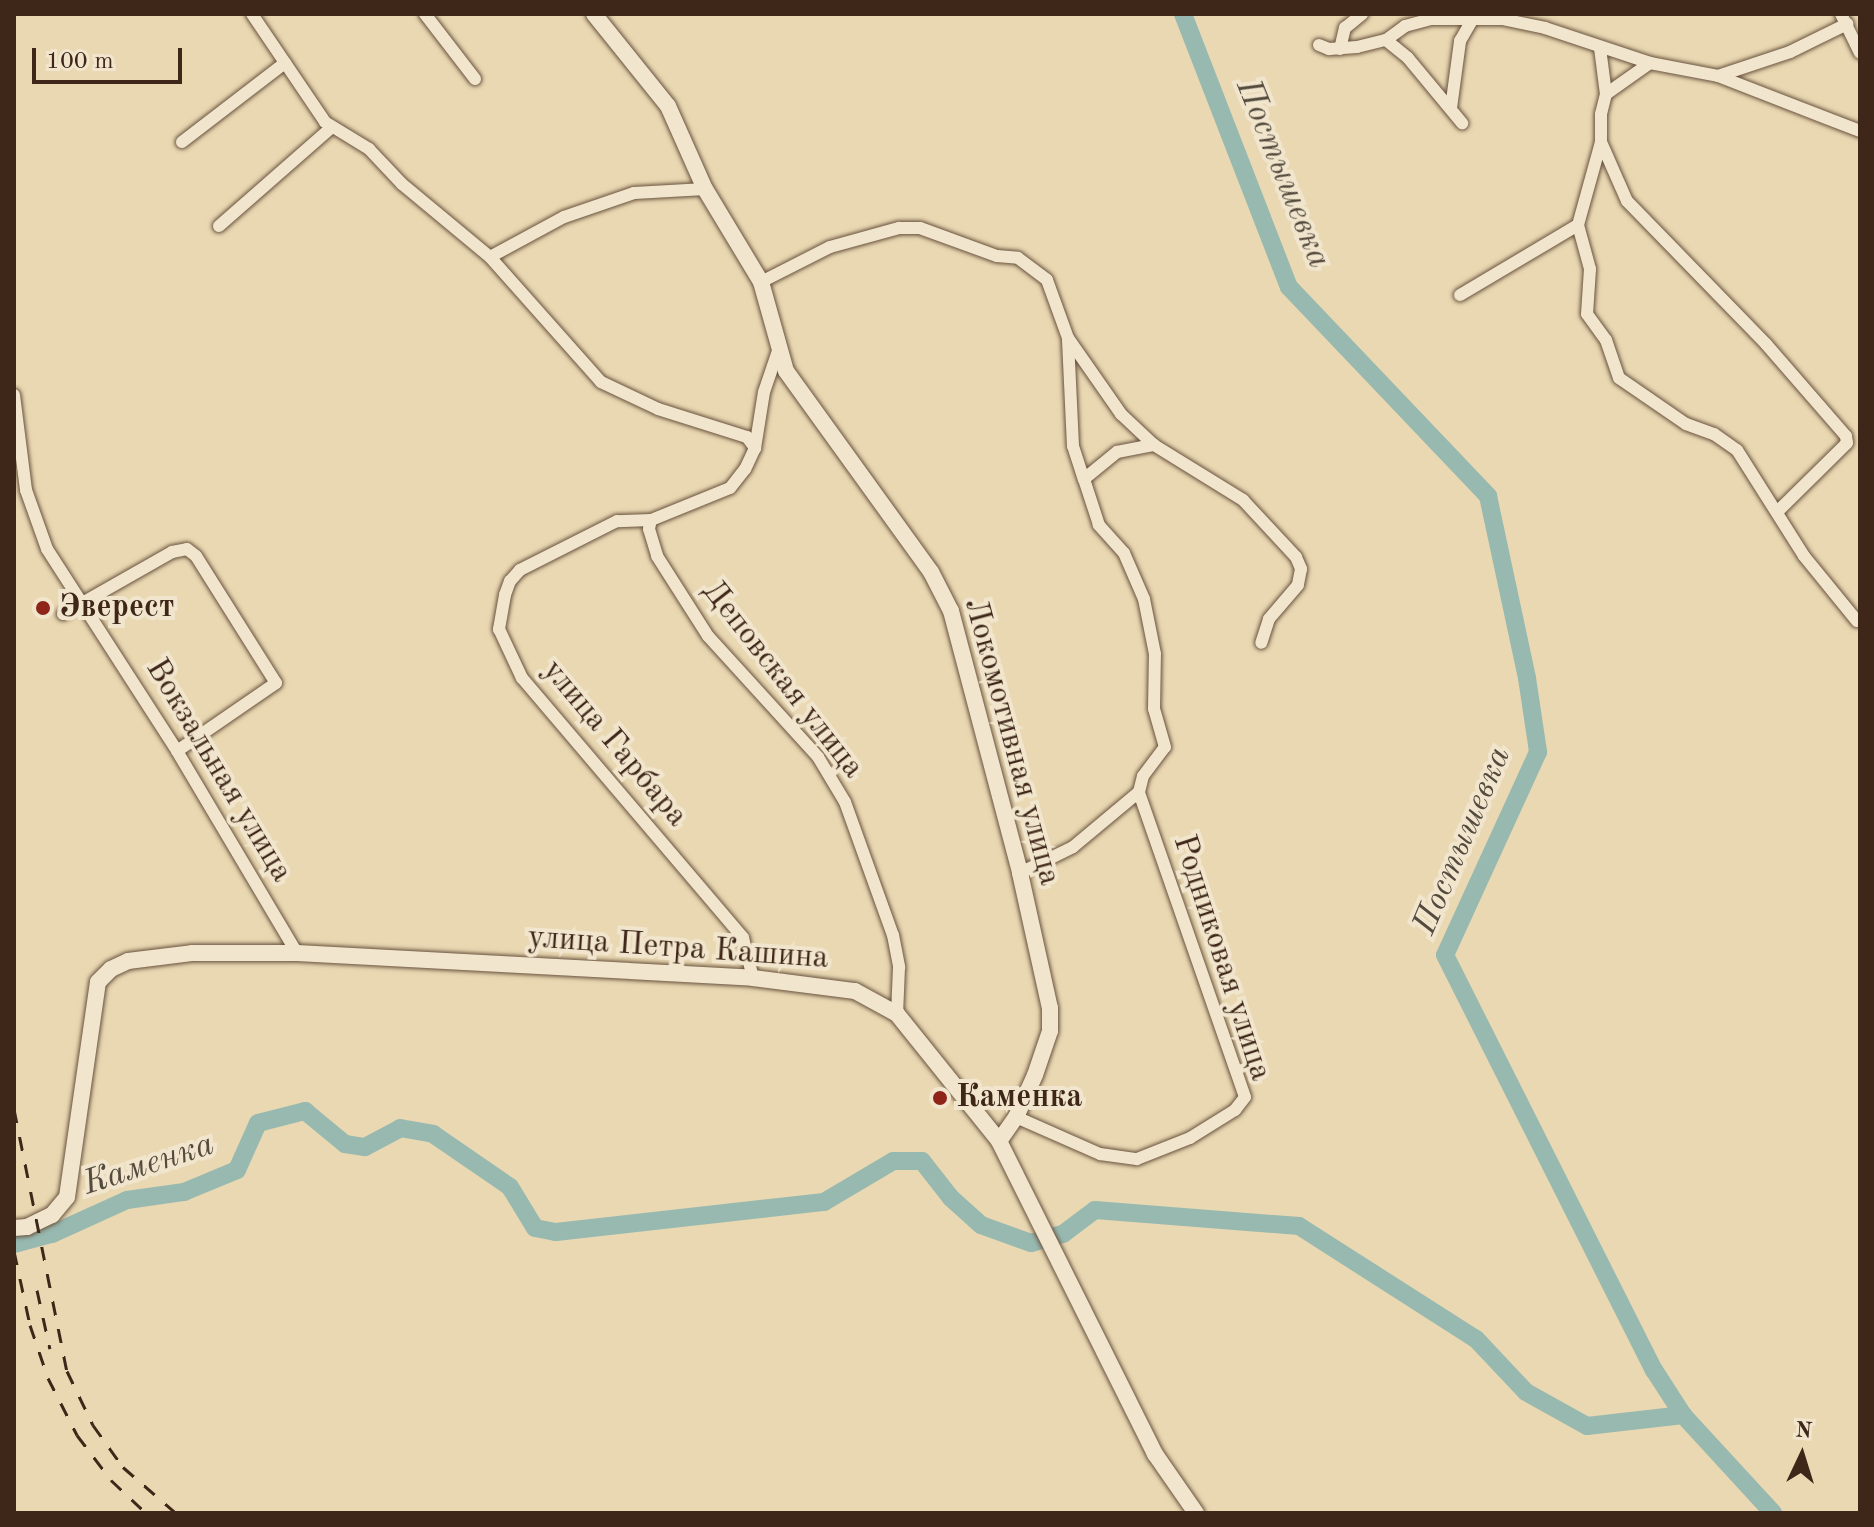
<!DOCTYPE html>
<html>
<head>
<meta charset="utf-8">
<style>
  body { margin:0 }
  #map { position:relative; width:1874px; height:1527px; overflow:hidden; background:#e9d8b2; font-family:"Old Standard TT",serif }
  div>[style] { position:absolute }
  .river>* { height:18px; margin:-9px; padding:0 9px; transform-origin:9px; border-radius:9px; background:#97b9b0 }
  .roads { filter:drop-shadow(0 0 2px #69523e) drop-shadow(0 0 2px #69523e) }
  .street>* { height:12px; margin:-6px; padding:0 6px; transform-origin:6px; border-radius:6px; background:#f1e6cd }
  .secondary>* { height:16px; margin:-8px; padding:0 8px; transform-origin:8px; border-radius:8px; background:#f1e6cd }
  .rail>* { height:3px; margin-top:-1.5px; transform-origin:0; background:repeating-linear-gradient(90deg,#3e2618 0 14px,transparent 0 28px) }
  .dots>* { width:22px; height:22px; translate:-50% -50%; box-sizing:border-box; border:4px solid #f1e6cd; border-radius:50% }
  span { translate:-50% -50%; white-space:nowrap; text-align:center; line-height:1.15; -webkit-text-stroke:8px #f1e6cd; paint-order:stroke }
  .poi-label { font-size:32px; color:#3e2618; font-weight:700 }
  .left { translate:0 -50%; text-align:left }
  .street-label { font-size:32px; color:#3e2618 }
  .water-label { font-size:34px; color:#544b3e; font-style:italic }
  .frame { position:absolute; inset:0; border:16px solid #3e2618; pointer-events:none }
  .north { position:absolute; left:1762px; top:1415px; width:80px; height:80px; -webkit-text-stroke:6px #f1e6cd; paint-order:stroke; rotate:4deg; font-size:22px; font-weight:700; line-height:32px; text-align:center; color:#3e2618 }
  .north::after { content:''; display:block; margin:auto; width:28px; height:36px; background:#3e2618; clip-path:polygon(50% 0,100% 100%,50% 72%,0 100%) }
  .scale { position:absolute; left:32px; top:48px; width:150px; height:36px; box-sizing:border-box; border:4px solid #3e2618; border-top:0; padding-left:10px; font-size:24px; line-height:28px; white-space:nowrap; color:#3e2618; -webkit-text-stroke:6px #f1e6cd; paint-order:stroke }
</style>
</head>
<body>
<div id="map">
  <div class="river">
    <div style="left:1183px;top:14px;width:293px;rotate:68.8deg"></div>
    <div style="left:1289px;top:287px;width:289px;rotate:46.4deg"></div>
    <div style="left:1488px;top:496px;width:186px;rotate:77.9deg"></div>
    <div style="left:1527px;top:678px;width:75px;rotate:81.5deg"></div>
    <div style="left:1538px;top:752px;width:223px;rotate:114.6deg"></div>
    <div style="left:1445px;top:955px;width:465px;rotate:63.3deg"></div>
    <div style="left:1654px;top:1370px;width:54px;rotate:57.2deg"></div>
    <div style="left:1683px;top:1415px;width:133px;rotate:47.4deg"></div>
    <div style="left:14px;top:1244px;width:39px;rotate:-15deg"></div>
    <div style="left:52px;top:1234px;width:82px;rotate:-24.4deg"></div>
    <div style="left:127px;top:1200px;width:58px;rotate:-8deg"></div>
    <div style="left:184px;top:1192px;width:57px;rotate:-22.5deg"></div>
    <div style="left:237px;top:1170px;width:51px;rotate:-65.9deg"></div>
    <div style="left:258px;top:1123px;width:49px;rotate:-14.3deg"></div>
    <div style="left:305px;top:1111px;width:52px;rotate:39.5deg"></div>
    <div style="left:345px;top:1144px;width:20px;rotate:9deg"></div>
    <div style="left:365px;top:1147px;width:40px;rotate:-28deg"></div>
    <div style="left:400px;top:1128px;width:34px;rotate:10deg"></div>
    <div style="left:433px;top:1134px;width:93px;rotate:34.5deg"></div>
    <div style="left:510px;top:1187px;width:48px;rotate:58.6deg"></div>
    <div style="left:535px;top:1228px;width:21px;rotate:11deg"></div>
    <div style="left:556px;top:1232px;width:270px;rotate:-6.4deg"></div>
    <div style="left:824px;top:1202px;width:80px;rotate:-30.7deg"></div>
    <div style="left:893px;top:1161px;width:29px"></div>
    <div style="left:922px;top:1161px;width:47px;rotate:51.9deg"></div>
    <div style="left:951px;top:1198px;width:40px;rotate:42deg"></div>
    <div style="left:981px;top:1225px;width:53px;rotate:19.8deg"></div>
    <div style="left:1031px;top:1243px;width:33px;rotate:-16deg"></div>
    <div style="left:1063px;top:1234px;width:40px;rotate:-37deg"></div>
    <div style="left:1095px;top:1210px;width:205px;rotate:4.5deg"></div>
    <div style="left:1299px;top:1226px;width:210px;rotate:32.6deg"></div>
    <div style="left:1476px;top:1339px;width:73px;rotate:46.7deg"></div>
    <div style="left:1526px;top:1392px;width:70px;rotate:29.1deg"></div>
    <div style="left:1587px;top:1426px;width:97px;rotate:-6.5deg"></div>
  </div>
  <div class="roads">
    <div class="street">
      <div style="left:252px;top:14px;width:130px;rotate:55.9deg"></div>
      <div style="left:325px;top:122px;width:52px;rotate:31.5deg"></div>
      <div style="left:369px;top:149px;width:48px;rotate:46.7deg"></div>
      <div style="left:402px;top:184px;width:114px;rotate:39.7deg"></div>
      <div style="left:490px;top:257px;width:167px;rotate:48.4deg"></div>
      <div style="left:601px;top:382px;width:63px;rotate:25.3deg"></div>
      <div style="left:658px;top:409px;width:93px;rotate:17.5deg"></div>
      <div style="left:747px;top:437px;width:14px;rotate:54deg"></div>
      <div style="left:425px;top:14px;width:82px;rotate:52.4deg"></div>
      <div style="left:1841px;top:14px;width:43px;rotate:64deg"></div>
      <div style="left:1386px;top:40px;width:28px;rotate:39deg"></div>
      <div style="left:1408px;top:58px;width:85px;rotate:50.3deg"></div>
      <div style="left:1319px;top:45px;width:11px;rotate:22deg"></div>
      <div style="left:1329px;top:49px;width:28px;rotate:-4deg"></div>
      <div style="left:1357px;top:47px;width:30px;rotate:-14deg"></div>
      <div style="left:1386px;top:40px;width:24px;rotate:-36deg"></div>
      <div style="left:1405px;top:26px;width:28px;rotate:-15deg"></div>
      <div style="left:1432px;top:19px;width:70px"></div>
      <div style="left:1502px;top:19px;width:44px;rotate:11.8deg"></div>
      <div style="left:1545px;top:28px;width:111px;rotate:18.4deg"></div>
      <div style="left:1650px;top:63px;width:69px;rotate:10.8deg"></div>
      <div style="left:1718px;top:76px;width:152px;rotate:21.2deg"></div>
      <div style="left:1600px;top:48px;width:46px;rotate:82.6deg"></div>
      <div style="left:1340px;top:49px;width:22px;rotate:-77deg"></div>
      <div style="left:1345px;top:28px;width:22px;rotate:-39deg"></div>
      <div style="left:1718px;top:76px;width:76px;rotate:-18.4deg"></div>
      <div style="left:1790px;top:52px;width:64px;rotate:-26.2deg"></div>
      <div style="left:1451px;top:108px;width:68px;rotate:-82.3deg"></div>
      <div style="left:1460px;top:41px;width:28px;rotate:-60deg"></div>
      <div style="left:182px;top:142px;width:130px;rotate:-37.5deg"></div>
      <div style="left:1601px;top:142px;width:64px;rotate:66.2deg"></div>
      <div style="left:1627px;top:201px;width:199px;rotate:45.8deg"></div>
      <div style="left:1766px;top:344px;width:122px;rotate:49deg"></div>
      <div style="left:1846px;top:436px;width:7px;rotate:82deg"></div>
      <div style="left:1847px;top:443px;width:97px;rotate:135.4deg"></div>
      <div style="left:1578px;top:225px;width:46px;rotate:74.7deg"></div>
      <div style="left:1590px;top:269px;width:45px;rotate:93.8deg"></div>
      <div style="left:1587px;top:314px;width:32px;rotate:54deg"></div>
      <div style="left:1606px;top:340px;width:40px;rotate:71.1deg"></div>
      <div style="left:1619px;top:378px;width:81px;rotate:34.5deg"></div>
      <div style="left:1686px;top:424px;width:30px;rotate:20deg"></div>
      <div style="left:1714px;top:434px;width:28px;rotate:35deg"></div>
      <div style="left:1737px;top:450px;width:125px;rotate:57.7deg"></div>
      <div style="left:1804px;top:556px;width:84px;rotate:50.8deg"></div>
      <div style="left:219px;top:226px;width:149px;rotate:-41.2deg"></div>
      <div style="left:490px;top:257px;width:84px;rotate:-28.4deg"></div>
      <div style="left:564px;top:217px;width:74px;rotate:-18.9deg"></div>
      <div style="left:634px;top:193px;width:71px;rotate:-3.2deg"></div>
      <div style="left:761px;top:282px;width:77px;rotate:-26.9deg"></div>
      <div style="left:830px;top:247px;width:72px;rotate:-15.4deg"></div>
      <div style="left:899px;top:228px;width:21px"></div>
      <div style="left:920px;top:228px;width:82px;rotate:20deg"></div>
      <div style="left:997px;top:256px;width:21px;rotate:5deg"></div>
      <div style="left:1018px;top:258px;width:36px;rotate:37deg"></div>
      <div style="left:1047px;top:280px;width:62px;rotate:70.1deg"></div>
      <div style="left:1068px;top:338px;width:93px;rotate:55.1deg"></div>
      <div style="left:1121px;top:414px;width:45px;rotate:43.2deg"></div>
      <div style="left:1154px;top:445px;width:105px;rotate:31.7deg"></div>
      <div style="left:1243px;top:500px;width:78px;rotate:47.1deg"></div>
      <div style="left:1296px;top:557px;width:13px;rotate:67deg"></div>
      <div style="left:1301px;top:569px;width:16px;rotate:101deg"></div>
      <div style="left:1298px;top:585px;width:45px;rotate:130.5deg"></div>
      <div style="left:1269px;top:619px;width:25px;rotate:108deg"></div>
      <div style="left:1460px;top:295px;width:137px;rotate:-30.7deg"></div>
      <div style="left:1578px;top:225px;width:86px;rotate:-74.5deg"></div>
      <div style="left:1601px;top:142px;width:28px;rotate:-90deg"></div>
      <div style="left:1601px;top:114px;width:21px;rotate:-76deg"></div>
      <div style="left:1606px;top:94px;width:54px;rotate:-35.2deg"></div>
      <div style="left:1068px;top:340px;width:106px;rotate:87.3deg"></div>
      <div style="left:1073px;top:446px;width:35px;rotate:72deg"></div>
      <div style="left:779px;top:348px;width:46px;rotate:108.8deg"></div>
      <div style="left:764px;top:392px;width:57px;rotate:99.1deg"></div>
      <div style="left:755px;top:448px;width:23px;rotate:115deg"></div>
      <div style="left:745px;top:469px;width:24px;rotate:128deg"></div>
      <div style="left:730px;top:488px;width:85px;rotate:157.9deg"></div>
      <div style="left:651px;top:520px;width:9px;rotate:103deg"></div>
      <div style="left:649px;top:529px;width:28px;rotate:73deg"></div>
      <div style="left:657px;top:556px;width:95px;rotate:57.5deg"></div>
      <div style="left:708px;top:636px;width:164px;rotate:47.7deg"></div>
      <div style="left:818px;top:757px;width:52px;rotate:59deg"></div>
      <div style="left:845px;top:802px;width:141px;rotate:70.2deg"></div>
      <div style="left:893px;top:935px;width:33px;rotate:79deg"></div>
      <div style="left:899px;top:967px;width:47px;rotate:92.4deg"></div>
      <div style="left:14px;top:395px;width:96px;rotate:82.8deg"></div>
      <div style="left:26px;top:490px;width:63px;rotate:70.4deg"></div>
      <div style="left:47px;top:549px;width:240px;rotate:57.2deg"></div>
      <div style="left:177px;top:751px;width:235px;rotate:59.3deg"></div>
      <div style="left:651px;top:520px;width:34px;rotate:178deg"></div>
      <div style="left:617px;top:521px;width:109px;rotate:153.2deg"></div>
      <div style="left:520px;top:570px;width:15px;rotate:132deg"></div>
      <div style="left:510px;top:581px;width:15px;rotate:110deg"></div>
      <div style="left:505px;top:595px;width:35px;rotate:100deg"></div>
      <div style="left:499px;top:629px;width:54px;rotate:64.9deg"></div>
      <div style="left:522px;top:678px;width:341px;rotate:49.6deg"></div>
      <div style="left:743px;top:938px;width:41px;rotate:76deg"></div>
      <div style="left:63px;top:614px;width:125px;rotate:-29.6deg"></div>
      <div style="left:172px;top:552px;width:15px;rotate:-11deg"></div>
      <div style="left:187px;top:549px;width:11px;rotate:38deg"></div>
      <div style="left:196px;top:556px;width:150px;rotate:57.8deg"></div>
      <div style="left:276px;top:683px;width:120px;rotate:145.5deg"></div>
      <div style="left:1020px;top:873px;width:59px;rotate:-26.1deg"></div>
      <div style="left:1073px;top:847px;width:86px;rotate:-39.8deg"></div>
      <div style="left:1016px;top:1117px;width:92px;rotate:23.8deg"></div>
      <div style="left:1100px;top:1154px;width:37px;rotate:8deg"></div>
      <div style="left:1137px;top:1159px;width:57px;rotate:-21.6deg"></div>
      <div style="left:1190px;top:1138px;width:53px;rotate:-31.9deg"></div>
      <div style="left:1235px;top:1110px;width:16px;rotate:-52deg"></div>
      <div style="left:1245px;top:1097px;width:323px;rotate:-109.2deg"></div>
      <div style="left:1139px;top:792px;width:16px;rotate:-76deg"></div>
      <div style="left:1143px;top:776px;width:36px;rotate:-53deg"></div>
      <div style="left:1165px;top:747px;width:40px;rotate:-106deg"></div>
      <div style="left:1154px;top:709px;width:55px;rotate:-89deg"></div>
      <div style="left:1155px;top:654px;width:56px;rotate:-101.3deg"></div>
      <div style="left:1144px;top:599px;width:50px;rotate:-113.5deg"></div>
      <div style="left:1124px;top:553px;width:38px;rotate:-132deg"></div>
      <div style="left:1099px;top:525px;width:48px;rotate:-108.1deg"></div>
      <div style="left:1084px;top:479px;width:43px;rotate:-39.3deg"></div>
      <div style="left:1117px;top:452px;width:38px;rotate:-11deg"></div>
    </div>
    <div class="secondary">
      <div style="left:594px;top:14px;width:118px;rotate:51.2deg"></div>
      <div style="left:668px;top:106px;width:91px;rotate:66deg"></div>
      <div style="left:705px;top:189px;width:109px;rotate:58.9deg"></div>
      <div style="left:761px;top:282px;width:92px;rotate:74.3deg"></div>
      <div style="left:786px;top:371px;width:248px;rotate:54.2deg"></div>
      <div style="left:931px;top:572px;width:44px;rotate:62.9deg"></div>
      <div style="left:951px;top:611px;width:271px;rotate:75.2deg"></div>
      <div style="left:1020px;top:873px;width:138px;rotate:77.5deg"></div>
      <div style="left:1050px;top:1008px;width:23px;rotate:90deg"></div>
      <div style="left:1050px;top:1031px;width:46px;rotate:108.8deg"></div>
      <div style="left:1035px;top:1075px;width:46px;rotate:114.3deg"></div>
      <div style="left:1016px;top:1117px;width:29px;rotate:125deg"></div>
      <div style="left:14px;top:1228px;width:13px;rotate:-4deg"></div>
      <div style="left:27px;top:1227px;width:28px;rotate:-26deg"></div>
      <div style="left:52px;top:1215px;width:23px;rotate:-50deg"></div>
      <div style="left:67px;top:1197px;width:217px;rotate:-81.8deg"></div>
      <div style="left:98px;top:982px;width:18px;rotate:-45deg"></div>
      <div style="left:111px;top:969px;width:19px;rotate:-25deg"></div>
      <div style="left:128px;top:961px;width:64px;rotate:-7.1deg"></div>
      <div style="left:192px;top:953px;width:105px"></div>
      <div style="left:297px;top:953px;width:457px;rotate:3.1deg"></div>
      <div style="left:753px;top:978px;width:103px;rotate:7.3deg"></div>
      <div style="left:855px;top:991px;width:48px;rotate:28.7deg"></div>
      <div style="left:897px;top:1014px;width:163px;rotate:51.2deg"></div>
      <div style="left:999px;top:1141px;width:350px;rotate:63.5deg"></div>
      <div style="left:1155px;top:1454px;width:72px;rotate:55.2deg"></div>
    </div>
  </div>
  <div class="rail">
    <div style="left:14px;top:1109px;width:267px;rotate:78.6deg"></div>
    <div style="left:67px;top:1371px;width:60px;rotate:64.3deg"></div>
    <div style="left:93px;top:1425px;width:52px;rotate:54.5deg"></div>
    <div style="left:123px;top:1467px;width:70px;rotate:41deg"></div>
    <div style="left:14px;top:1251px;width:76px;rotate:77.8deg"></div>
    <div style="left:30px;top:1325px;width:56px;rotate:71.2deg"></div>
    <div style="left:48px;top:1378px;width:64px;rotate:63deg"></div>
    <div style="left:77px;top:1435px;width:56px;rotate:52.9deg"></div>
    <div style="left:111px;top:1480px;width:48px;rotate:43.3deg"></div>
    <div style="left:37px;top:1290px;width:60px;rotate:77.6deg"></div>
  </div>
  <div class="dots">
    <div style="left:43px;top:608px;background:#8f2418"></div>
    <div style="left:940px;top:1098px;background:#8f2418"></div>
  </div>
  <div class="poi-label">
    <span class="left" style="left:59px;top:608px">Эверест</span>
    <span class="left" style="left:956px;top:1098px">Каменка</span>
  </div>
  <div class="street-label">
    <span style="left:782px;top:680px;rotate:52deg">Деповская улица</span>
    <span style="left:1011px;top:742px;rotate:75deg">Локомотивная улица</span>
    <span style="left:614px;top:744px;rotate:50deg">улица Гарбара</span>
    <span style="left:218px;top:771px;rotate:59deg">Вокзальная улица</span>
    <span style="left:678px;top:949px;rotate:4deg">улица Петра Кашина</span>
    <span style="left:1221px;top:958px;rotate:72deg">Родниковая улица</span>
  </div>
  <div class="water-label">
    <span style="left:1282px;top:174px;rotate:68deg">Постышевка</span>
    <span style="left:1463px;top:841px;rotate:-67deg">Постышевка</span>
    <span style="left:149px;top:1165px;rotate:-18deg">Каменка</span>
  </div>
  <div class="frame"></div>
  <div class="north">N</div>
  <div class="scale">100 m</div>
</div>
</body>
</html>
